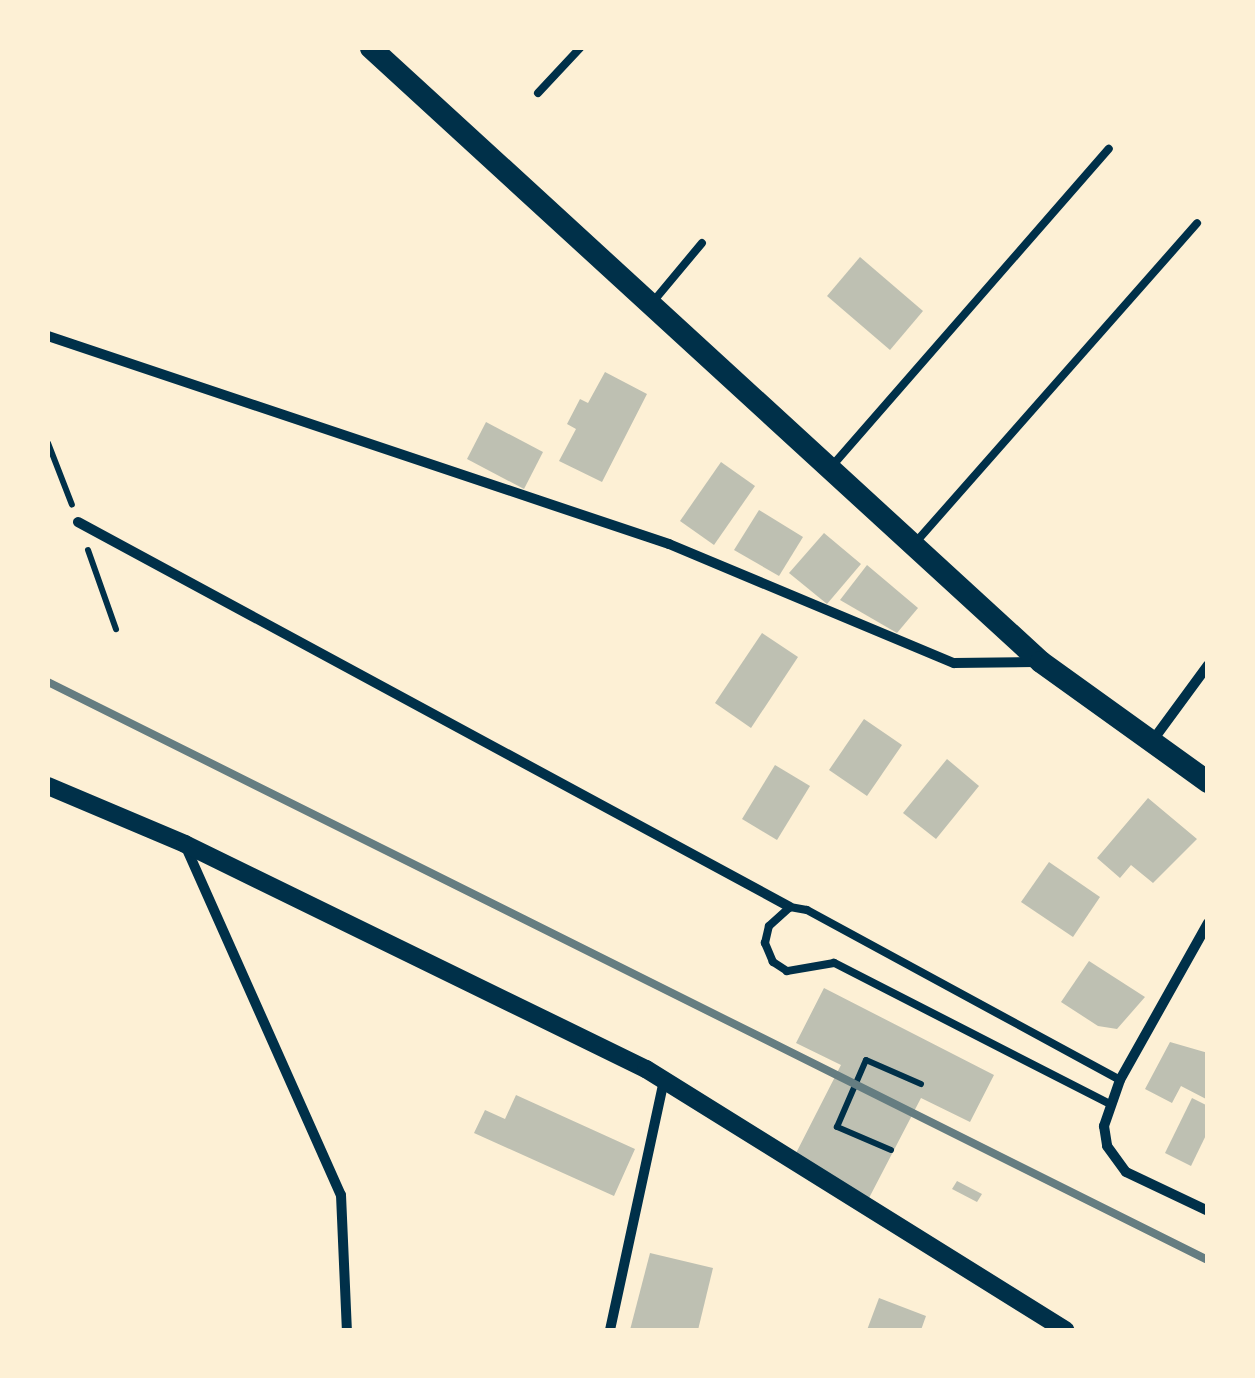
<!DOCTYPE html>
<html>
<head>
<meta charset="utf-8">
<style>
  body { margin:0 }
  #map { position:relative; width:1255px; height:1378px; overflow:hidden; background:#fdf0d5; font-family:Overpass,sans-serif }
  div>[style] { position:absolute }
  .building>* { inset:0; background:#bec0b2 }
  .path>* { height:6px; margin:-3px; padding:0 3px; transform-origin:3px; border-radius:3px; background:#003049 }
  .service>* { height:8px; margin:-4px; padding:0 4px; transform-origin:4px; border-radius:4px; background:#003049 }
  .minor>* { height:10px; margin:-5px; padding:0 5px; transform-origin:5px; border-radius:5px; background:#003049 }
  .tertiary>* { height:18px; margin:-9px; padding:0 9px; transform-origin:9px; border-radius:9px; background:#003049 }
  .primary>* { height:22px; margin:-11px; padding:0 11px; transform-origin:11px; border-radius:11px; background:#003049 }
  .rail>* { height:8px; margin:-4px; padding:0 4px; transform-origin:4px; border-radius:4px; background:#657d81 }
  span { translate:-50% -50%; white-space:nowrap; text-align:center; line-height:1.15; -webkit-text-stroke:8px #fdf0d5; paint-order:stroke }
  .frame { position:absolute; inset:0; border:50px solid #fdf0d5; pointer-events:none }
</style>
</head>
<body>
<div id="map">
  <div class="building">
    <div style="clip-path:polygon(860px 257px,923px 311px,890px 350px,827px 296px)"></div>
    <div style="clip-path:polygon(605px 372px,647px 394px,602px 482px,559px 461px,576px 429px,567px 424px,580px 399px,588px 403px)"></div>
    <div style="clip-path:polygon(486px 422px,543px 452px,524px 489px,467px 459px)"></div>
    <div style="clip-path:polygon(721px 462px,755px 486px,714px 545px,680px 521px)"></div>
    <div style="clip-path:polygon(759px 510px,803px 537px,779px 576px,734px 550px)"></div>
    <div style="clip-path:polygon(824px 533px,861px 564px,827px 604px,789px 573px)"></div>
    <div style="clip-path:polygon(867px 565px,918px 608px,897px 633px,840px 600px)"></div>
    <div style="clip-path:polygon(762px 633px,798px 657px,751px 728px,715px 703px)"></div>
    <div style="clip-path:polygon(864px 719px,902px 745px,867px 796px,829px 770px)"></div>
    <div style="clip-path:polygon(947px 759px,979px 786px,936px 839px,903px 813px)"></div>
    <div style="clip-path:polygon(775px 765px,810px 786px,777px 840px,742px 819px)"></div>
    <div style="clip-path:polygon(1148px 798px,1197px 839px,1153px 883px,1131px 865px,1120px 878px,1097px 858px)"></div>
    <div style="clip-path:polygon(1049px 862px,1100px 897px,1073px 937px,1021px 902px)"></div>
    <div style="clip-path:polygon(1089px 961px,1145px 997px,1117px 1029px,1098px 1026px,1061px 1002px)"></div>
    <div style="clip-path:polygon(824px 988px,994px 1075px,970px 1122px,921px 1098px,869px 1198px,793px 1159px,841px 1065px,796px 1043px)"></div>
    <div style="clip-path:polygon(1170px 1042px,1208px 1053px,1208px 1100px,1181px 1086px,1172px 1103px,1145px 1089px)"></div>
    <div style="clip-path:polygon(516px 1095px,635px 1149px,614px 1196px,474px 1133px,485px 1110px,505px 1119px)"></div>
    <div style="clip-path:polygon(1192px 1098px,1208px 1106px,1208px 1131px,1191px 1166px,1165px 1153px)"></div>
    <div style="clip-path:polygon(957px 1181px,982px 1194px,977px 1202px,952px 1189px)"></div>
    <div style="clip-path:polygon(650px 1253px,713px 1268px,698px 1330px,630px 1330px)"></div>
    <div style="clip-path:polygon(879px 1298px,926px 1316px,921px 1330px,867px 1330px)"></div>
  </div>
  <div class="path">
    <div style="left:48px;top:443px;width:66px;rotate:68.8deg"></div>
    <div style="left:88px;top:550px;width:84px;rotate:70.5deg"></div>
    <div style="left:891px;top:1150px;width:59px;rotate:-156.9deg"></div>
    <div style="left:837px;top:1127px;width:73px;rotate:-66.6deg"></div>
    <div style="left:866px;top:1060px;width:60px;rotate:23.6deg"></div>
  </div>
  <div class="service">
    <div style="left:538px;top:93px;width:62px;rotate:-47deg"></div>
    <div style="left:652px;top:303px;width:78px;rotate:-50.2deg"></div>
    <div style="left:832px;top:466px;width:421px;rotate:-48.9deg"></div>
    <div style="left:916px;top:542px;width:425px;rotate:-48.6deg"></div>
    <div style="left:1110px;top:1104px;width:310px;rotate:-152.9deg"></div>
    <div style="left:834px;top:963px;width:48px;rotate:170.3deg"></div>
    <div style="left:787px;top:971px;width:17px;rotate:-147deg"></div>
    <div style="left:773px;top:962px;width:21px;rotate:-113deg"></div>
    <div style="left:765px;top:943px;width:17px;rotate:-77deg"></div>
    <div style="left:769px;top:926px;width:28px;rotate:-42deg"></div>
    <div style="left:790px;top:907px;width:17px;rotate:10deg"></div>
    <div style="left:807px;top:910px;width:356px;rotate:28.5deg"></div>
  </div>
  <div class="minor">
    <div style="left:48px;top:336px;width:655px;rotate:18.52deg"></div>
    <div style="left:669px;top:544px;width:309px;rotate:22.7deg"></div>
    <div style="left:954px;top:663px;width:80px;rotate:-0.7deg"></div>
    <div style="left:78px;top:522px;width:809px;rotate:28.4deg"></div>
    <div style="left:1153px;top:740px;width:93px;rotate:-53.7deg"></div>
    <div style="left:185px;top:845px;width:383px;rotate:66deg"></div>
    <div style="left:341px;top:1195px;width:135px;rotate:87.5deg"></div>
    <div style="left:1208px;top:923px;width:180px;rotate:119.3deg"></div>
    <div style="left:1120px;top:1080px;width:49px;rotate:109.2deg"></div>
    <div style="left:1104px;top:1126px;width:20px;rotate:81deg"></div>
    <div style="left:1107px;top:1146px;width:32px;rotate:54deg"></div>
    <div style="left:1126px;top:1172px;width:91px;rotate:25.4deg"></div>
    <div style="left:610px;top:1330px;width:256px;rotate:-77.8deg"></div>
  </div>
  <div class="tertiary">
    <div style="left:48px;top:786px;width:149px;rotate:22.9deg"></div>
    <div style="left:185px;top:844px;width:513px;rotate:26.02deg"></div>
    <div style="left:646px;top:1069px;width:494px;rotate:31.9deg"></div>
  </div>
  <div class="primary">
    <div style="left:371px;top:48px;width:909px;rotate:42.5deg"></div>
    <div style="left:1041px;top:662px;width:206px;rotate:35.7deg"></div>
  </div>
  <div class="rail">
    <div style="left:48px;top:682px;width:1296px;rotate:26.49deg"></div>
  </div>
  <div class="frame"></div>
</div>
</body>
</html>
